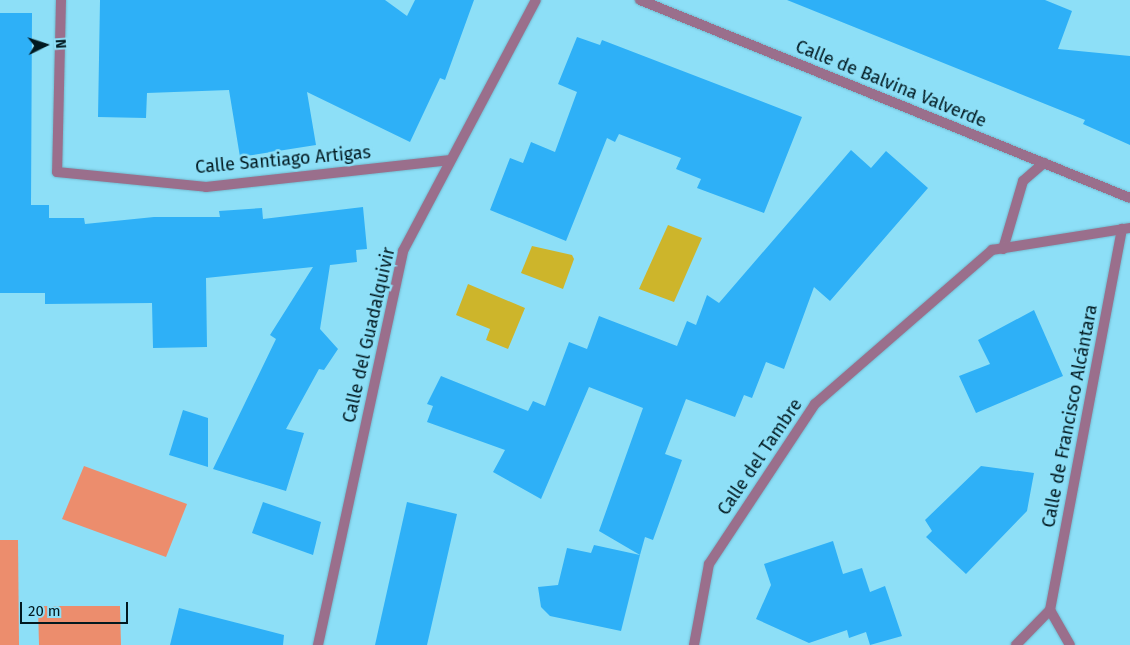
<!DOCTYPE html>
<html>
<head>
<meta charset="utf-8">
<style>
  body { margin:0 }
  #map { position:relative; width:1130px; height:645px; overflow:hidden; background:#8ddff7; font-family:"Fira Sans",sans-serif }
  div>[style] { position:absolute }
  .green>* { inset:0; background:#ec8d6d }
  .water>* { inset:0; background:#cdb52b }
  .building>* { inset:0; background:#2eb0f7 }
  .roads { filter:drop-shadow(0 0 1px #74bbd0) drop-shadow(0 0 1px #74bbd0) }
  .minor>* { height:10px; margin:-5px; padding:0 5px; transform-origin:5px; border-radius:5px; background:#9a6f8c }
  span { translate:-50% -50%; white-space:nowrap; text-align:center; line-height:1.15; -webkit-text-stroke:5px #8ddff7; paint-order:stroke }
  .street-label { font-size:18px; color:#011920 }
  .north { position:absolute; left:20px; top:20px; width:50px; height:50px; -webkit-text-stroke:4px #8ddff7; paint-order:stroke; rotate:86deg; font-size:14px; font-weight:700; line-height:20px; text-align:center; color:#011920 }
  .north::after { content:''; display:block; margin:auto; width:18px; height:22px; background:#011920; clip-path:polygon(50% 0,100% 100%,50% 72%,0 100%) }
  .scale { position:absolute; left:20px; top:602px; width:108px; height:22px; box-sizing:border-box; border:2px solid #011920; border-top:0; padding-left:6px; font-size:15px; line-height:18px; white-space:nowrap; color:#011920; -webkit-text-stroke:4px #8ddff7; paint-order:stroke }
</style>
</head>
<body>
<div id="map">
  <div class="green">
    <div style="clip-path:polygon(84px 466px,187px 504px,166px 557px,62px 519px)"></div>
    <div style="clip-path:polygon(0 540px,18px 540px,19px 645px,0 645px)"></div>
    <div style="clip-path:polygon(38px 606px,120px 606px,121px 645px,39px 645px)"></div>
  </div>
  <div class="water">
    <div style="clip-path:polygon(668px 225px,702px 238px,674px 302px,639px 289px)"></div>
    <div style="clip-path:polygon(532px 246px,572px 255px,574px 259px,563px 289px,521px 273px)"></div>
    <div style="clip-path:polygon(468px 284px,525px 308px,508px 349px,486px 340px,490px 329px,456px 315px)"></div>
  </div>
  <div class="building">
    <div style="clip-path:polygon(100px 0,385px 0,407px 16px,415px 0,474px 0,445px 80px,440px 78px,410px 142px,307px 92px,316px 145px,240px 157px,229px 90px,147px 93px,146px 118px,98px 117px)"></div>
    <div style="clip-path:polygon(787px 0,1045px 0,1072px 11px,1058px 49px,1130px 56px,1130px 145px,1083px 124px,1085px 120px)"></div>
    <div style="clip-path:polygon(0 13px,32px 13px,31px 205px,49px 205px,49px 218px,84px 218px,85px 224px,154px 217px,220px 217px,219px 211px,262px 208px,263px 219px,363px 207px,367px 249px,356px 250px,357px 262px,330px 265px,320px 329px,338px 349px,324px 370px,319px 369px,286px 429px,304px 433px,286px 491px,213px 469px,276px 339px,270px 335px,313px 267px,206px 278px,207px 347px,153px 348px,152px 303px,45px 304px,45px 293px,0 293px)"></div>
    <div style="clip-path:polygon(577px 37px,600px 45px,602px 40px,802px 117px,764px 213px,697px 188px,701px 179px,676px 169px,681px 158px,619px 134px,615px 142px,607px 138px,566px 241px,490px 210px,510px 158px,523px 163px,531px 142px,555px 152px,577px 92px,558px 84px)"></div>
    <div style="clip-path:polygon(851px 150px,871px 168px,886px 151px,928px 188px,830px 301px,814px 287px,784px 369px,766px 362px,752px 398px,744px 395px,735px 417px,686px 399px,665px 454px,682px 460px,653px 540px,645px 537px,640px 555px,599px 531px,643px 408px,589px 387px,541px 499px,493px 472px,505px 450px,427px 422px,433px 406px,427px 404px,441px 376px,528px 411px,533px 401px,545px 406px,569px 342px,587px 349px,599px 316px,677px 346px,687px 321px,696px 325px,707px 295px,719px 303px)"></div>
    <div style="clip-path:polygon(1034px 310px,1063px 376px,976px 413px,959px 376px,990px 364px,978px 340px)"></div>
    <div style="clip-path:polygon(183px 410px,208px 418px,208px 467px,169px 455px)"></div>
    <div style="clip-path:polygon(981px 466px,1034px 473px,1027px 511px,966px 574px,926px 537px,932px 531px,925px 520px)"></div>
    <div style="clip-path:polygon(263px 502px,321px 522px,313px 555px,252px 533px)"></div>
    <div style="clip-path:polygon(407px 502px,457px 514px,427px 645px,375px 645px)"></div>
    <div style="clip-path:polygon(833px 541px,843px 574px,862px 568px,870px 592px,885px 586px,902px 636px,870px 645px,866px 632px,849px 638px,847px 630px,809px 643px,756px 619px,771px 585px,764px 564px)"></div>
    <div style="clip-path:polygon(594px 545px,640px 555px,621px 631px,550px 616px,541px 607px,538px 587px,558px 585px,567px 548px,591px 553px)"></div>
    <div style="clip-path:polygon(179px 608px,284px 635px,283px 645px,170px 645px)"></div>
  </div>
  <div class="roads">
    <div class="minor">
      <div style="left:61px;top:0;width:172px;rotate:91.3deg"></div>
      <div style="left:57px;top:172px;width:150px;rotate:5.7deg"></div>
      <div style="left:206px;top:187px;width:246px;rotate:-6.3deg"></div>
      <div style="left:640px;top:0;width:528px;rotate:22deg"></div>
      <div style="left:1003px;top:249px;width:71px;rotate:-73.6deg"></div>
      <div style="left:1023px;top:181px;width:28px;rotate:-41deg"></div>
      <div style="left:1050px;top:610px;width:388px;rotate:-79.3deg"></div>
      <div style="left:1050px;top:610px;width:40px;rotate:60.3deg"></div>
      <div style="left:318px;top:645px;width:403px;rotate:-77.8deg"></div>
      <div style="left:403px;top:251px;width:284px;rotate:-62.1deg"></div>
      <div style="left:694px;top:645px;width:82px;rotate:-79.5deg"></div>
      <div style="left:709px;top:564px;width:192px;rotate:-56.5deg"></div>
      <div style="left:815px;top:404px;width:235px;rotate:-41deg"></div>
      <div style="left:992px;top:250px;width:140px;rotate:-9.1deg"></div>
      <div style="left:1016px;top:645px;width:49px;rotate:-45.8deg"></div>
    </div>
  </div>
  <div class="street-label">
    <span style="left:891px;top:84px;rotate:22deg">Calle de Balvina Valverde</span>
    <span style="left:283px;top:160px;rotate:-5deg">Calle Santiago Artigas</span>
    <span style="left:369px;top:335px;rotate:-77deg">Calle del Guadalquivir</span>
    <span style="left:1070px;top:416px;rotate:-79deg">Calle de Francisco Alcántara</span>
    <span style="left:760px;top:457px;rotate:-56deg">Calle del Tambre</span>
  </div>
  <div class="north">N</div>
  <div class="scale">20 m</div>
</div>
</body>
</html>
